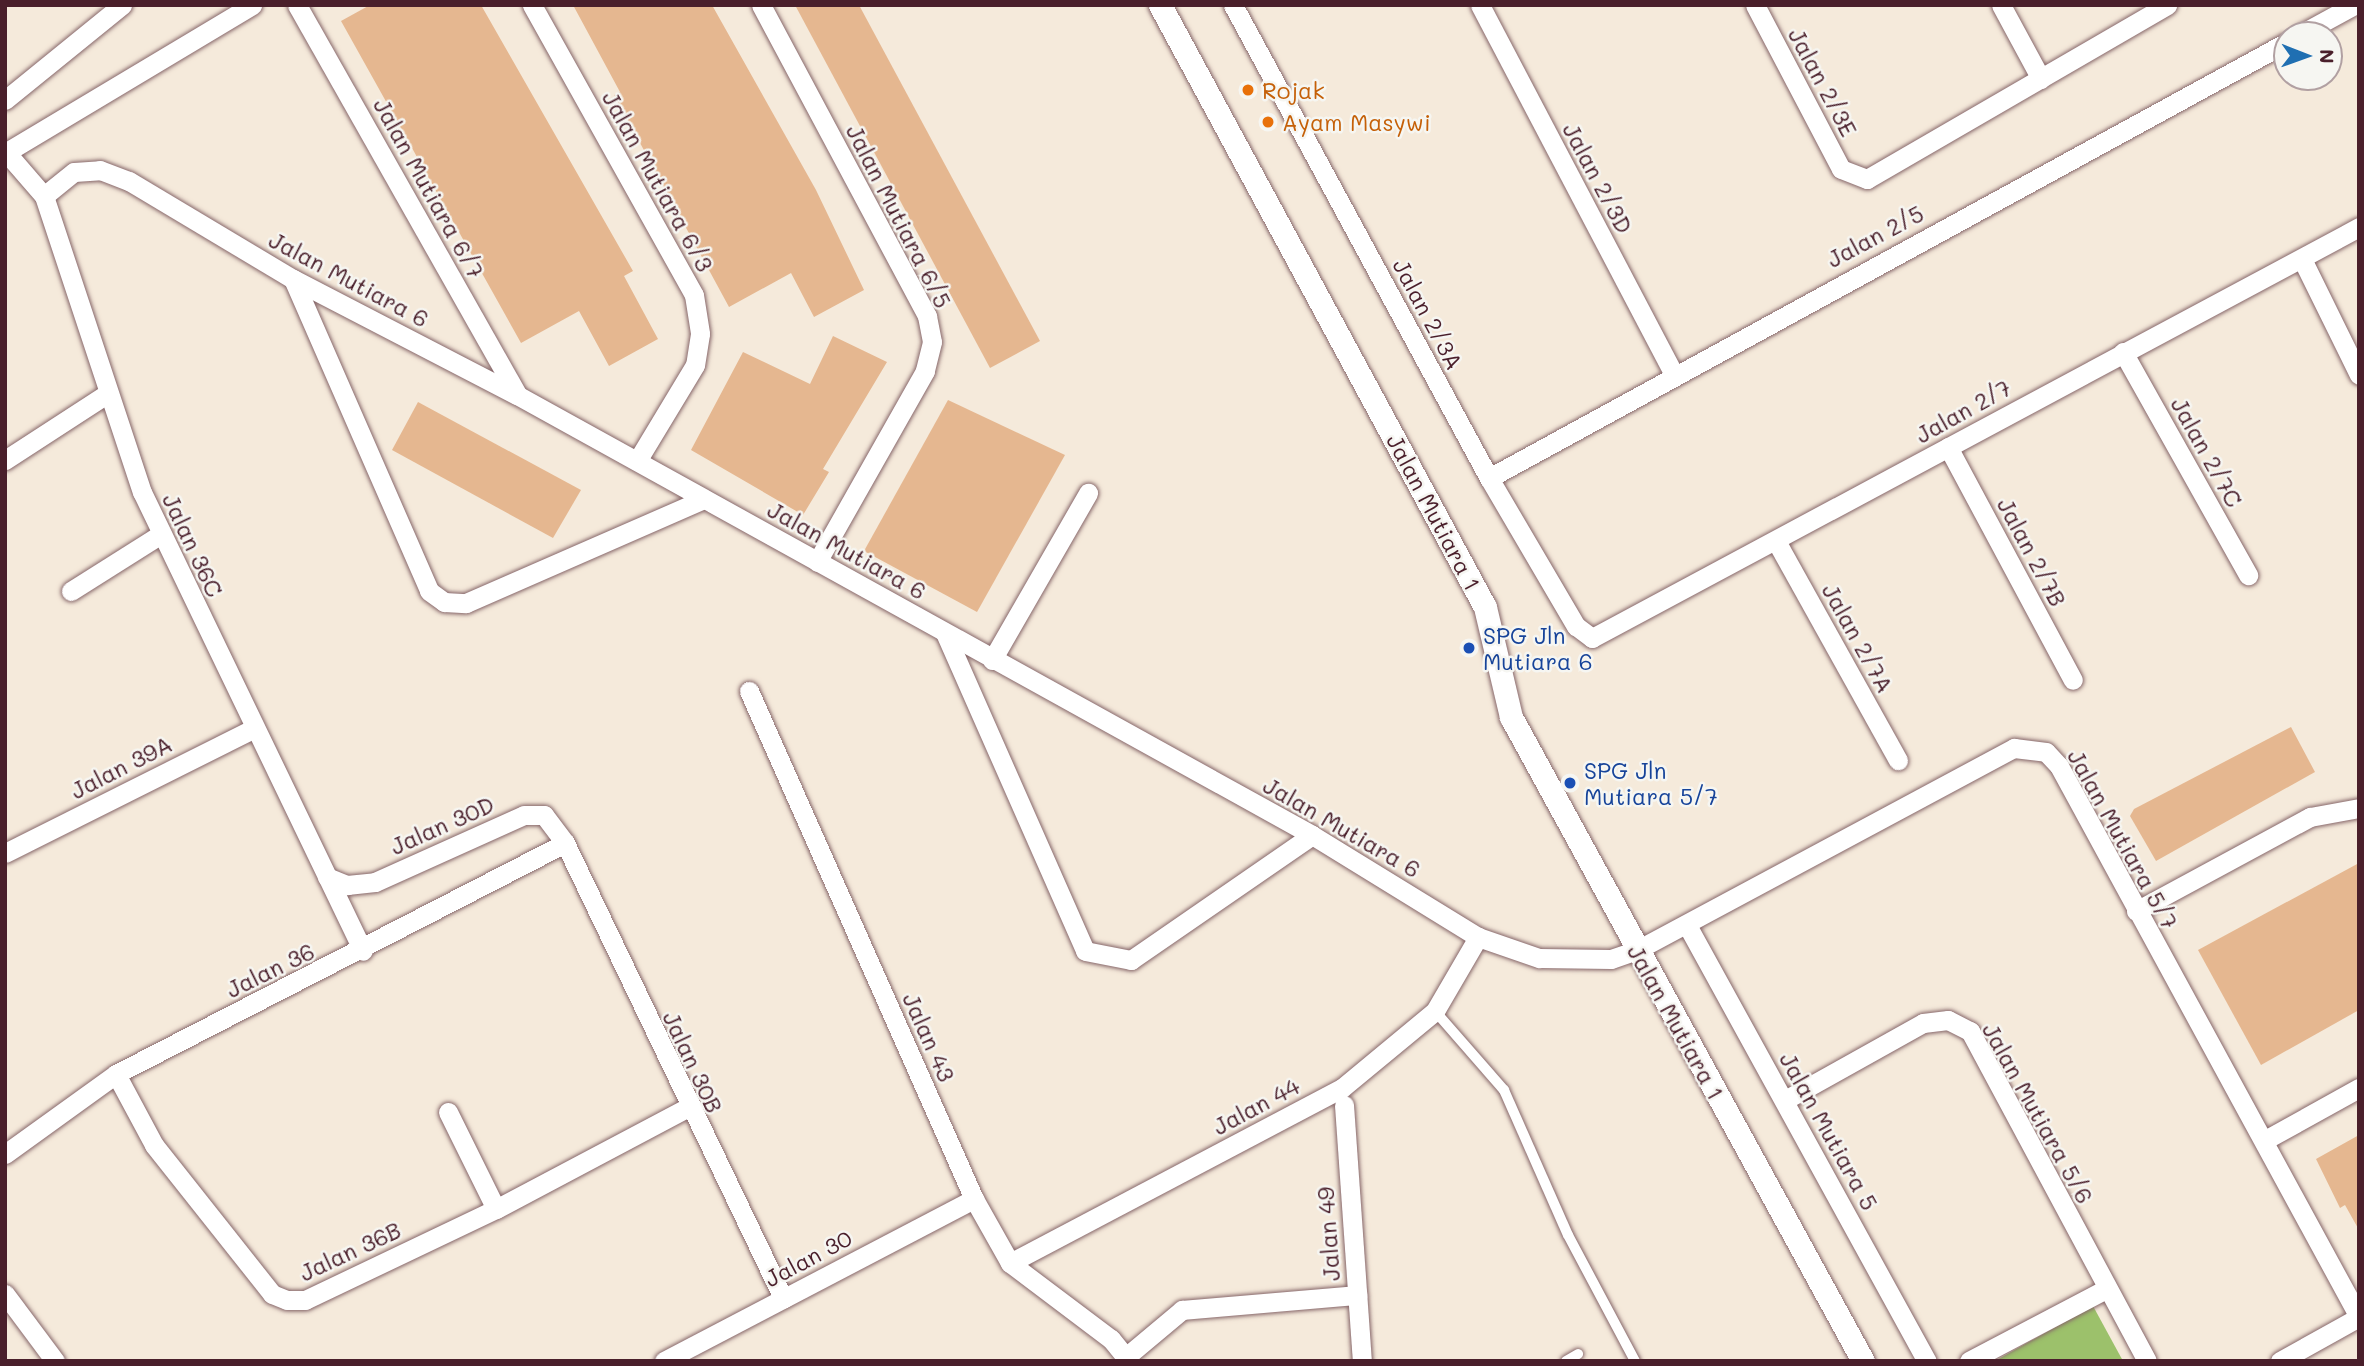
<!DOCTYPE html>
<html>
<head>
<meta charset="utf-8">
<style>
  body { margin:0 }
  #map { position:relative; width:2364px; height:1366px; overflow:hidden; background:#f5eadb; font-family:Mali,sans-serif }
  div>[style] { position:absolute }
  .green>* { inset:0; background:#9cc16b }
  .building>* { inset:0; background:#e5b790 }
  .roads { filter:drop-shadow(0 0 2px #866669) drop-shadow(0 0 2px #866669) }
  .service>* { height:10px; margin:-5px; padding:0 5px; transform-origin:5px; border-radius:5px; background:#fff }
  .minor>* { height:19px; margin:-9.5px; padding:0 9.5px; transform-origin:9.5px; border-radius:9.5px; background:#fff }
  .tertiary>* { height:23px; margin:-11.5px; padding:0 11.5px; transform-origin:11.5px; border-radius:11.5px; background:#fff }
  .dots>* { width:19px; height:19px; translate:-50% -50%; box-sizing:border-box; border:4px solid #f6f6f2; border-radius:50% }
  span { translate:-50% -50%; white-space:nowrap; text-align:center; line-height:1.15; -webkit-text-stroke:5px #f6f6f2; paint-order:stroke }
  .street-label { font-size:23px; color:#4a1f2b }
  .food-label { font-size:23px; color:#c56008 }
  .left { translate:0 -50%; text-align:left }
  .transit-label { font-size:23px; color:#164399 }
  .frame { position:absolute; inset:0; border:7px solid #4a1f2b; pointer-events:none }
  .north { position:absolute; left:2273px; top:21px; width:70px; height:70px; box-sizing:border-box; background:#f6f6f2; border:2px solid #b1a0a2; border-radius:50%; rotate:91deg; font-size:19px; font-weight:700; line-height:28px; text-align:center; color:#4a1f2b }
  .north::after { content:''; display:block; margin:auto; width:24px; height:32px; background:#1f6fb2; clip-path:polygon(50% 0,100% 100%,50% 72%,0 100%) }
</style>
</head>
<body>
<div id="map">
  <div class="green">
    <div style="clip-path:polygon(2093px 1306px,2123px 1361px,1995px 1361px)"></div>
  </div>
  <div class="building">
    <div style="clip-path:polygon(370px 5px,481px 5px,633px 271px,624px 276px,658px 339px,609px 366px,579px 311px,521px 343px,341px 21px)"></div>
    <div style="clip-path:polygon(573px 5px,712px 5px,816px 190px,864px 290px,814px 317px,791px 273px,729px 307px,614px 95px,620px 92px)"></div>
    <div style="clip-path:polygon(795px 5px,859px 5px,1040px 341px,990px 368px)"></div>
    <div style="clip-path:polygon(833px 336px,887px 362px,823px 469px,829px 472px,803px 515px,691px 450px,743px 352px,810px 384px)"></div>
    <div style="clip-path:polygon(948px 400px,1065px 455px,977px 612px,864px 551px)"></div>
    <div style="clip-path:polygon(418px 402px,581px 490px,553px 538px,392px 450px)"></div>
    <div style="clip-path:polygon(2291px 727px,2315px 772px,2156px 861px,2130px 816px,2134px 809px)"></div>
    <div style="clip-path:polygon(2359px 863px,2359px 1010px,2261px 1065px,2198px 950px)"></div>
    <div style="clip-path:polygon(2359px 1135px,2359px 1230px,2345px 1205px,2340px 1208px,2316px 1159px)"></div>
  </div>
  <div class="roads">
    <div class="service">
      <div style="left:1435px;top:1011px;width:105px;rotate:48.9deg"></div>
      <div style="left:1504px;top:1090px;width:158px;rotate:66.2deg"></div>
      <div style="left:1568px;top:1235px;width:143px;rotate:62deg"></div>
      <div style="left:1566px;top:1361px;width:14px;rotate:-30deg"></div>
    </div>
    <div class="minor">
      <div style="left:297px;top:5px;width:447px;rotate:60.5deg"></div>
      <div style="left:532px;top:5px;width:332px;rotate:60.8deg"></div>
      <div style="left:694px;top:295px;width:39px;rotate:81deg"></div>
      <div style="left:700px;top:334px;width:31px;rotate:99deg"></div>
      <div style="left:695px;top:365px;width:112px;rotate:121.1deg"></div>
      <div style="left:761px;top:5px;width:353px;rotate:61.9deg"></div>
      <div style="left:927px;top:316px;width:26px;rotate:79deg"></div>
      <div style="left:932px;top:342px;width:30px;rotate:104deg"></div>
      <div style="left:925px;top:371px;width:219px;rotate:119.5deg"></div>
      <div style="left:1233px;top:5px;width:538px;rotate:61.58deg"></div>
      <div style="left:1489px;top:478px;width:172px;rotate:59.6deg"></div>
      <div style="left:1576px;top:626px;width:20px;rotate:37deg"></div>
      <div style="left:1592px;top:638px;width:870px;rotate:-28.18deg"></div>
      <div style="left:1480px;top:5px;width:416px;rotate:62.3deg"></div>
      <div style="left:1755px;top:5px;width:185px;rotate:62.3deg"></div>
      <div style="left:1841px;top:169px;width:28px;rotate:21deg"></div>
      <div style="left:1867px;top:179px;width:347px;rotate:-30.1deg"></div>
      <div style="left:2001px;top:5px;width:84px;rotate:61.6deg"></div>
      <div style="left:2299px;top:35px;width:63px;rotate:-28.6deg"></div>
      <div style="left:5px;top:100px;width:151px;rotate:-39.1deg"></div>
      <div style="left:5px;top:151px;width:60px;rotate:49.1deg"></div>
      <div style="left:44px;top:196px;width:312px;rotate:71.7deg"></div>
      <div style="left:142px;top:492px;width:509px;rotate:64.29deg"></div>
      <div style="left:5px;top:153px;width:288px;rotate:-30.9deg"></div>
      <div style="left:44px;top:196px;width:38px;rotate:-39deg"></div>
      <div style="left:74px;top:172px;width:26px;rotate:-4deg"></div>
      <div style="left:100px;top:170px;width:31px;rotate:21deg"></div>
      <div style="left:129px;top:181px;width:191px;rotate:30.9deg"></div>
      <div style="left:293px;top:279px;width:252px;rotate:27.4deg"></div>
      <div style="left:517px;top:395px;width:909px;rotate:28.96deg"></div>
      <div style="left:1312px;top:835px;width:195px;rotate:31.6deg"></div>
      <div style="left:1478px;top:937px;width:65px;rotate:19deg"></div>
      <div style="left:1539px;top:958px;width:72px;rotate:0.8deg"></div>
      <div style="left:1611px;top:959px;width:28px;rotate:-19deg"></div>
      <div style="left:1637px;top:950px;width:428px;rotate:-28.2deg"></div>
      <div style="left:2014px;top:748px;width:32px;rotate:7deg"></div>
      <div style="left:2046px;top:752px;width:19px;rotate:47deg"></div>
      <div style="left:2059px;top:766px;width:627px;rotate:61.43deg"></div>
      <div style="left:2302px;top:259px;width:129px;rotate:63.8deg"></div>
      <div style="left:293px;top:279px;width:340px;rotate:66.4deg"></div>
      <div style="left:429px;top:591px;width:19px;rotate:36deg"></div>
      <div style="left:444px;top:602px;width:22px;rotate:3deg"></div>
      <div style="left:466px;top:603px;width:260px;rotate:-23.6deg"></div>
      <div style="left:2123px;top:352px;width:256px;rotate:60.7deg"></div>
      <div style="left:1948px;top:447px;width:264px;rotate:61.8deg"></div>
      <div style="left:5px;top:460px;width:123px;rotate:-33deg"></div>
      <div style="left:1489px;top:478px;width:909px;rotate:-28.65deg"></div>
      <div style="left:1776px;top:541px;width:251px;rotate:60.9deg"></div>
      <div style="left:71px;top:591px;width:107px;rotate:-32.3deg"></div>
      <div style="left:945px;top:633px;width:347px;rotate:66.2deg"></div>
      <div style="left:1085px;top:951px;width:47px;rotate:11.1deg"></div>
      <div style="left:1131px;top:960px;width:220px;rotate:-34.6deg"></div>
      <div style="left:992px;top:660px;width:193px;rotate:-60.1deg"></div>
      <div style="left:749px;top:691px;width:556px;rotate:66.11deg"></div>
      <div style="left:974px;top:1199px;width:73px;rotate:60.6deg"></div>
      <div style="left:1010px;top:1263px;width:126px;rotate:37deg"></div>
      <div style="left:1111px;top:1339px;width:28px;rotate:51deg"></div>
      <div style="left:5px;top:853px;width:277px;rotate:-26.6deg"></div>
      <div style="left:327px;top:877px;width:22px;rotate:22deg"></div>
      <div style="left:347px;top:885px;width:28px;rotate:-6deg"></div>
      <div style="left:375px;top:882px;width:163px;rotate:-24.2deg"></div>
      <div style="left:524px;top:815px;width:20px"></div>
      <div style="left:544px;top:815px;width:35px;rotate:53deg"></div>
      <div style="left:565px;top:843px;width:505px;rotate:64.4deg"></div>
      <div style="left:2136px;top:911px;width:198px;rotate:-28.4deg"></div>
      <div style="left:2310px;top:817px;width:50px;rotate:-10.4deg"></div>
      <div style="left:1687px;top:925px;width:498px;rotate:61.2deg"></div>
      <div style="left:116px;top:1074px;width:81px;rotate:61.8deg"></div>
      <div style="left:154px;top:1145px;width:190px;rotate:51.6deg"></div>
      <div style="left:272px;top:1294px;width:16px;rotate:22deg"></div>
      <div style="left:287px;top:1300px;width:18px"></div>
      <div style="left:305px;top:1300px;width:212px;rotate:-25.5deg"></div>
      <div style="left:496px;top:1209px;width:216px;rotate:-27.9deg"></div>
      <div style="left:1785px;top:1100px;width:158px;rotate:-29.2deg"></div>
      <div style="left:1923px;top:1023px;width:25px;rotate:-7deg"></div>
      <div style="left:1948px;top:1020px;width:25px;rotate:27deg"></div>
      <div style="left:1970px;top:1031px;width:374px;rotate:61.8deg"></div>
      <div style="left:1344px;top:1105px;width:257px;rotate:86deg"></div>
      <div style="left:448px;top:1112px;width:108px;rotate:63.7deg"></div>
      <div style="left:2265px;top:1140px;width:107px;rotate:-29deg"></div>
      <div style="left:5px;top:1154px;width:137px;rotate:-35.8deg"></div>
      <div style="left:116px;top:1074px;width:505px;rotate:-27.22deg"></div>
      <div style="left:1010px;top:1263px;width:375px;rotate:-27.8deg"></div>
      <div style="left:1342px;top:1088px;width:121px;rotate:-39.6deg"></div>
      <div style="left:1435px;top:1011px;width:86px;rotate:-59.8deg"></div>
      <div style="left:5px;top:1294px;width:84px;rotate:53.3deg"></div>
      <div style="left:1127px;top:1356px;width:72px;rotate:-39.9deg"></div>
      <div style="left:1182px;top:1310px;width:176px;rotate:-4.9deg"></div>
      <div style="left:664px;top:1361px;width:350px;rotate:-27.6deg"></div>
      <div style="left:1969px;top:1361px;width:155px;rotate:-27.7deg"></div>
      <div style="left:2280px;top:1361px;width:90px;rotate:-29.1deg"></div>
    </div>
    <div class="tertiary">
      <div style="left:1160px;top:5px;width:684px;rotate:61.64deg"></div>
      <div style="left:1485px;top:607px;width:113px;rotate:76.7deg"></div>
      <div style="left:1511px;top:717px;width:734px;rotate:61.34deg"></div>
    </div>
  </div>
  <div class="dots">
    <div style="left:1248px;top:90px;background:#e8710a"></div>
    <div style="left:1268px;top:122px;background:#e8710a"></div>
    <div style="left:1469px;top:648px;background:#1a4fb4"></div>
    <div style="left:1570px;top:783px;background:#1a4fb4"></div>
  </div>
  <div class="street-label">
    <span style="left:1823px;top:82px;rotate:62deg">Jalan 2/3E</span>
    <span style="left:1598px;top:178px;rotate:62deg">Jalan 2/3D</span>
    <span style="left:658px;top:181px;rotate:61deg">Jalan Mutiara 6/3</span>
    <span style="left:429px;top:188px;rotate:61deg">Jalan Mutiara 6/7</span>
    <span style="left:899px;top:216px;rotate:63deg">Jalan Mutiara 6/5</span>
    <span style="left:1875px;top:236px;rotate:-28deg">Jalan 2/5</span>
    <span style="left:349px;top:279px;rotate:28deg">Jalan Mutiara 6</span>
    <span style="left:1428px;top:314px;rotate:62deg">Jalan 2/3A</span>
    <span style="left:1963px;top:411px;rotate:-29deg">Jalan 2/7</span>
    <span style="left:2207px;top:452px;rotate:61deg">Jalan 2/7C</span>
    <span style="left:1434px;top:512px;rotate:62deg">Jalan Mutiara 1</span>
    <span style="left:193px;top:545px;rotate:65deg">Jalan 36C</span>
    <span style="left:847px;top:550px;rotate:29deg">Jalan Mutiara 6</span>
    <span style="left:2032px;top:552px;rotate:62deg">Jalan 2/7B</span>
    <span style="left:1858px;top:638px;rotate:61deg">Jalan 2/7A</span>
    <span style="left:121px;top:767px;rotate:-27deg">Jalan 39A</span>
    <span style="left:442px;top:825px;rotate:-24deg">Jalan 30D</span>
    <span style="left:1342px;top:827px;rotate:30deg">Jalan Mutiara 6</span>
    <span style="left:2123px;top:839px;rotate:61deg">Jalan Mutiara 5/7</span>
    <span style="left:270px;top:970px;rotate:-26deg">Jalan 36</span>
    <span style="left:1676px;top:1022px;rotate:61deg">Jalan Mutiara 1</span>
    <span style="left:929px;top:1037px;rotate:66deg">Jalan 43</span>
    <span style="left:693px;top:1062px;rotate:65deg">Jalan 30B</span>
    <span style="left:1256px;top:1106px;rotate:-28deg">Jalan 44</span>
    <span style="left:2038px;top:1113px;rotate:61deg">Jalan Mutiara 5/6</span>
    <span style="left:1829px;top:1131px;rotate:61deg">Jalan Mutiara 5</span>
    <span style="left:1328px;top:1234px;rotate:-94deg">Jalan 49</span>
    <span style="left:350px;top:1251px;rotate:-25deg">Jalan 36B</span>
    <span style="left:808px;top:1258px;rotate:-28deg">Jalan 30</span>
  </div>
  <div class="food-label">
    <span class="left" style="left:1262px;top:90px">Rojak</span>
    <span class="left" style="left:1282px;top:122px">Ayam Masywi</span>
  </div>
  <div class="transit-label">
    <span class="left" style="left:1483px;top:648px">SPG Jln<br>Mutiara 6</span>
    <span class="left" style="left:1584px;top:783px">SPG Jln<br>Mutiara 5/7</span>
  </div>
  <div class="frame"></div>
  <div class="north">N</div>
</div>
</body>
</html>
